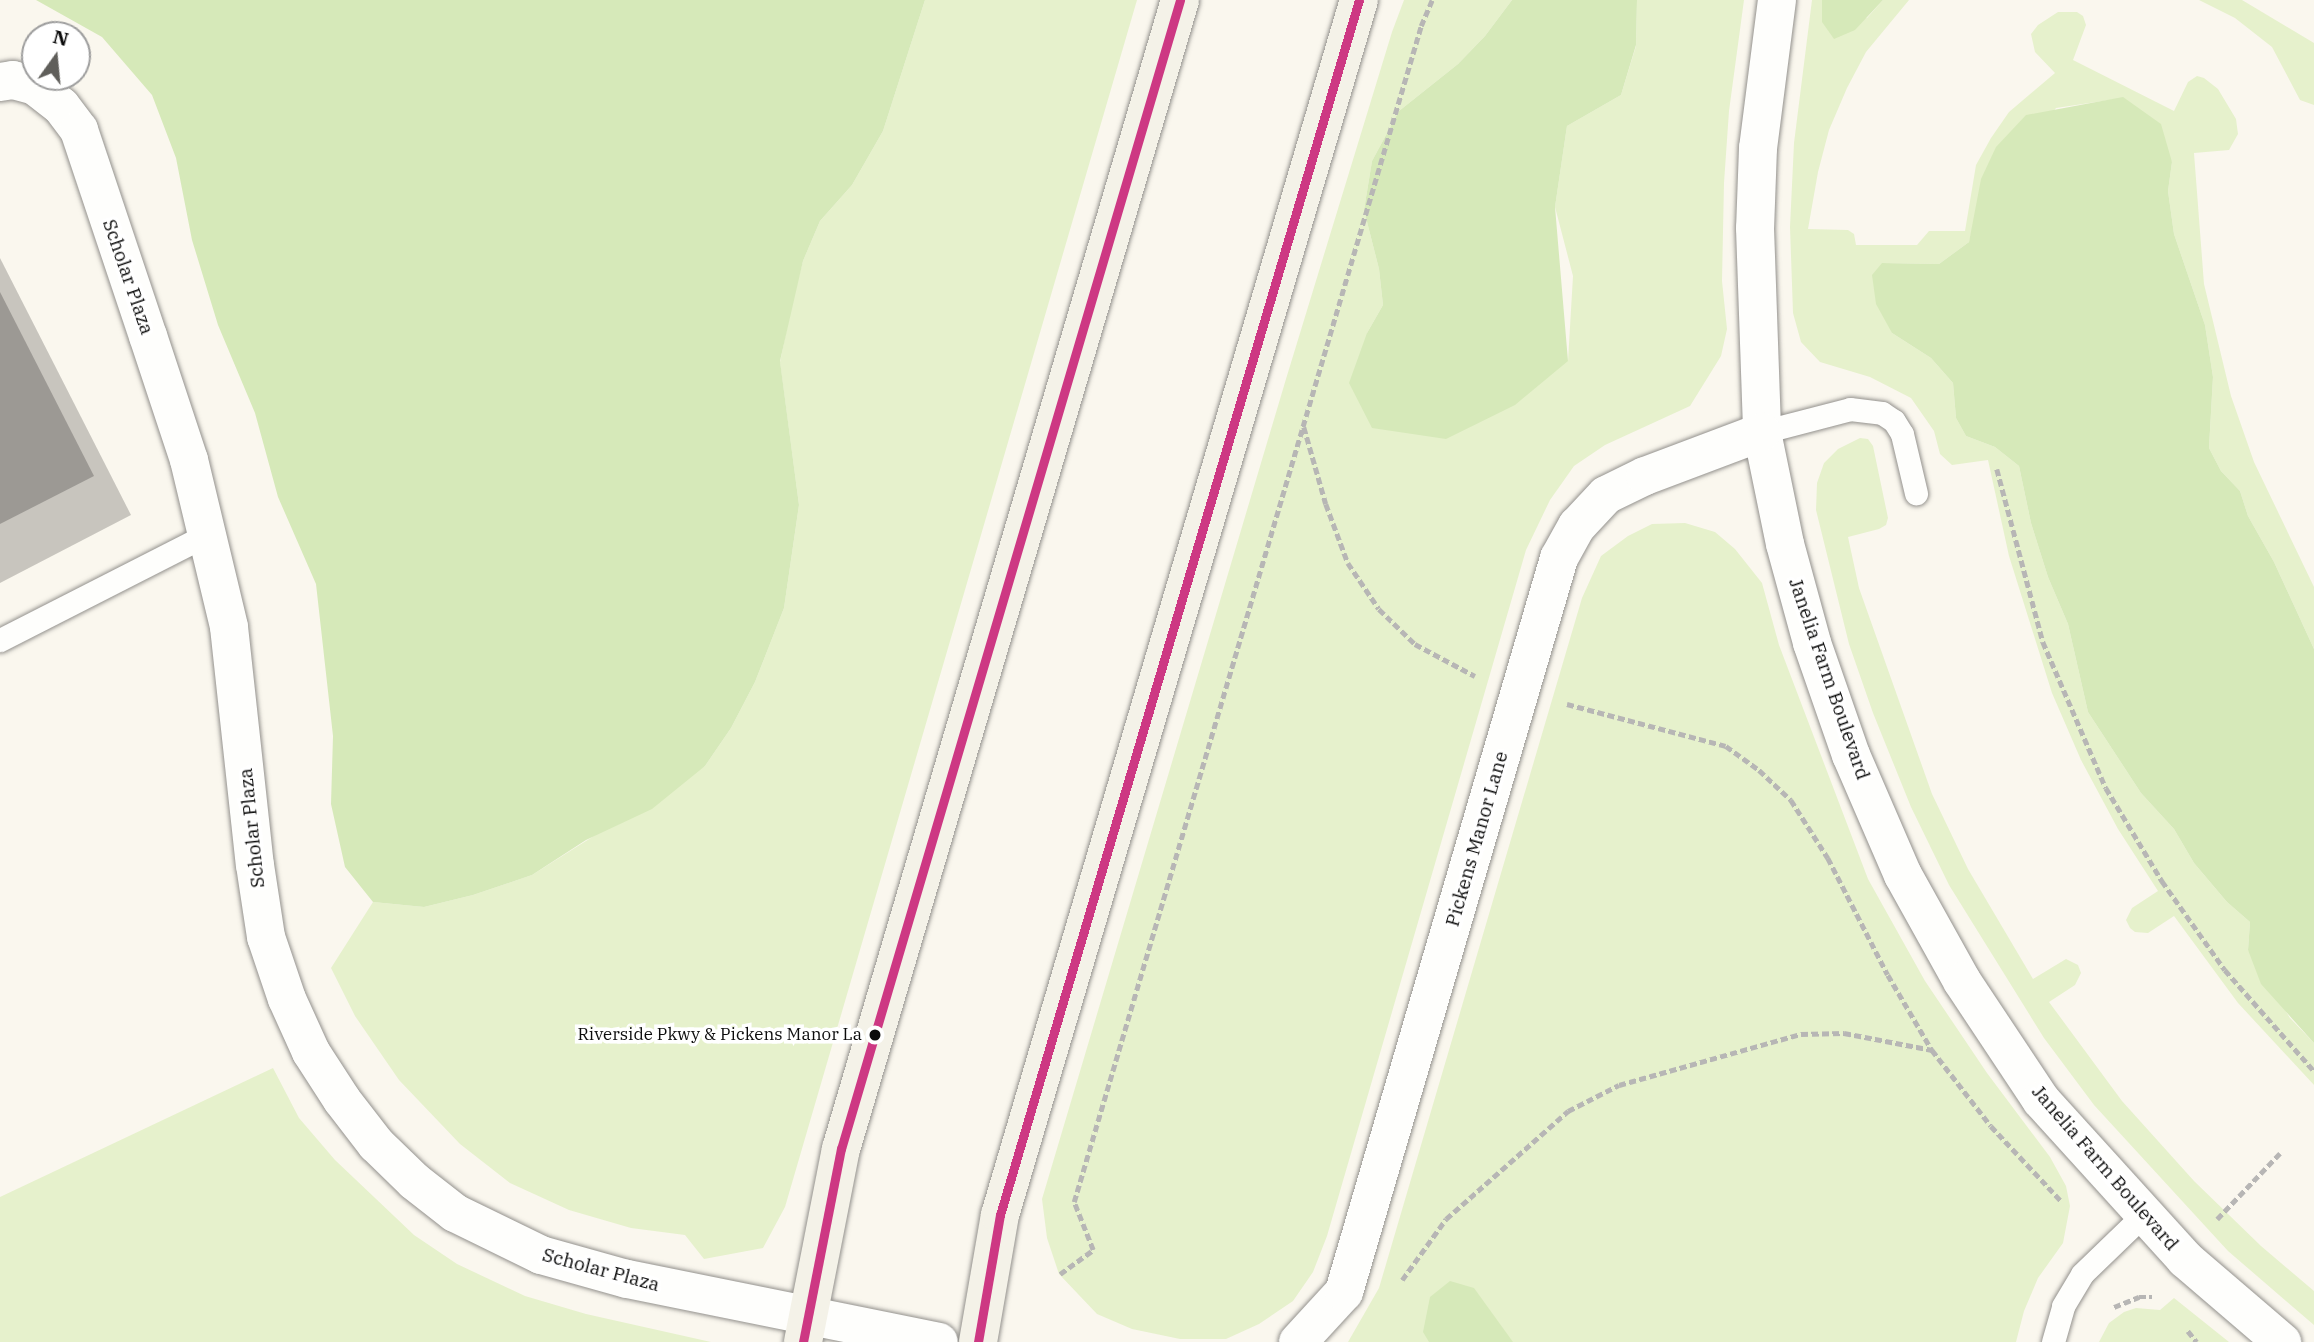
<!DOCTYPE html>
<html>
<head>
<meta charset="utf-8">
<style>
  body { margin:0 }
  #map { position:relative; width:2314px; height:1342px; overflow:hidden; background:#faf7ee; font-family:"IBM Plex Serif",serif }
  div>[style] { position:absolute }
  .green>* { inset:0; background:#e6f1cc }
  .forest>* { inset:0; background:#d6e9b9 }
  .shadow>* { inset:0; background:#0003 }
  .building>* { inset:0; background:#9c9994 }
  .path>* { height:4.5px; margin-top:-2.25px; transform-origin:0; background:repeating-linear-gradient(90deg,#b7b6b5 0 7px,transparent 0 10.5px) }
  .roads { filter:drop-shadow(0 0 2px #93918d) drop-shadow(0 0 2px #93918d) }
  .lane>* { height:23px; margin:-11.5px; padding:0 11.5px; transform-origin:11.5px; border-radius:11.5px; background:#fefefc }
  .street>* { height:38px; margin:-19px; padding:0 19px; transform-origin:19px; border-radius:19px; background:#fefefc }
  .secondary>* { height:38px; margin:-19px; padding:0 19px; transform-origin:19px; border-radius:19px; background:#f4f2e8 }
  .bus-1>* { height:9px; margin:-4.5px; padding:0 4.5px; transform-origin:4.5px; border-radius:4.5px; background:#cd3883 }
  .dots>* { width:19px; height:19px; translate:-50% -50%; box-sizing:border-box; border:4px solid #fff; border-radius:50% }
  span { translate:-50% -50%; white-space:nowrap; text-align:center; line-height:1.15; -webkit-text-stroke:7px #fff; paint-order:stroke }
  .bus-label { font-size:17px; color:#0b0b0b }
  .right { translate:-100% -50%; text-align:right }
  .street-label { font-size:19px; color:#0b0b0b }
  .north { position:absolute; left:21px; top:21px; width:70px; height:70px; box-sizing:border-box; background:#fff; border:2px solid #9d9d9d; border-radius:50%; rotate:15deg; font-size:19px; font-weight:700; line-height:28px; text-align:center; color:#0b0b0b }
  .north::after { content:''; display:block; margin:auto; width:24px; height:32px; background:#5f5e5a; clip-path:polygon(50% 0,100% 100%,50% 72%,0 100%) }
</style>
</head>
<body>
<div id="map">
  <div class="green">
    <div style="clip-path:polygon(925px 0,1137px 0,785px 1207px,763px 1248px,704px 1259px,685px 1235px,631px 1228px,569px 1210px,510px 1183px,460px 1144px,399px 1080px,355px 1016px,331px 968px,373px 902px,424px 907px,473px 895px,532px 875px,705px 766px,731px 728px,755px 682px,784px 608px,799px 505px,780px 362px,793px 299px,803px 261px,820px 221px,852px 185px,883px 131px)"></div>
    <div style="clip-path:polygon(1404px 0,1512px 0,1485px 36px,1458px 64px,1399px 111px,1372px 161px,1364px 210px,1379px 269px,1383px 305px,1367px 333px,1568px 361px,1573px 276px,1555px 207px,1567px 126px,1621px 95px,1636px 46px,1637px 0,1744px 0,1729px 111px,1724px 183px,1722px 281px,1727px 329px,1721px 356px,1690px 406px,1605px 445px,1574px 466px,1550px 500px,1526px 550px,1327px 1236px,1313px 1272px,1293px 1301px,1259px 1324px,1226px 1339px,1180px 1339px,1132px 1329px,1097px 1314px,1059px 1274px,1047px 1238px,1042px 1199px,1286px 379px,1392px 32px)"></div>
    <div style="clip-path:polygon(1812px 0,1822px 0,1822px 22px,1867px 18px,1883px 0,1909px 0,1866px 52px,1847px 88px,1829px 130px,1818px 172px,1808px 229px,1848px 230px,1854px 234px,1856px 245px,1917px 245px,1929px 231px,1965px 231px,1976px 165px,1991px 138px,2009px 112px,2055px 73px,2035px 52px,2031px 34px,2038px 25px,2058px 12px,2077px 12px,2083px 16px,2086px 25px,2073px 60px,2174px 111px,2188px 82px,2197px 76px,2204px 78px,2218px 89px,2236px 119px,2238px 134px,2229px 150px,2194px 153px,2204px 284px,2231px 396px,2254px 462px,2314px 587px,2314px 649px,2274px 562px,2248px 516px,2240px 491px,2221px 471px,2209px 448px,2213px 377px,2205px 325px,2174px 234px,2168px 191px,2172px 162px,2123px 98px,2056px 108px,1976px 215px,1969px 242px,1939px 264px,1882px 263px,1892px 333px,1931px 358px,1953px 383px,1956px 418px,1966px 436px,1995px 447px,2019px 466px,2031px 523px,2048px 577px,2068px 624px,2088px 712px,2141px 793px,2174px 829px,2194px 863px,2227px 902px,2250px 922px,2248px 950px,2290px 1018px,2314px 1043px,2314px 1085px,2238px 1003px,2174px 916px,2148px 933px,2135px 932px,2130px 928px,2126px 920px,2132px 908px,2158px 891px,2118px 829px,2081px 760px,2052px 693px,2009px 556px,1988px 460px,1952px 465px,1940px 454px,1934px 431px,1911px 398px,1870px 377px,1820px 362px,1801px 342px,1793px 313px,1790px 227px,1794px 143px)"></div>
    <div style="clip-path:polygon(2199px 0,2242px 0,2314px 43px,2314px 105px,2300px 100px,2272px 47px,2235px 18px)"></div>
    <div style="clip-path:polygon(1860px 438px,1868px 439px,1873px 446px,1888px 518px,1886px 525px,1879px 529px,1848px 537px,1859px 588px,1932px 794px,1968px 869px,2033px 979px,2066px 959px,2078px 965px,2081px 973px,2075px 985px,2049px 1002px,2122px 1101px,2194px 1181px,2261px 1246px,2314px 1291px,2314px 1325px,2228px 1251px,2094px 1105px,2044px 1038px,1949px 885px,1911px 807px,1873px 713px,1849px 644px,1816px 510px,1817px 483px,1824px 463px,1838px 449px)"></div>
    <div style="clip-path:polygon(1685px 523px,1715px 532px,1735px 549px,1762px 583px,1779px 645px,1868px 879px,1925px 981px,1987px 1073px,2050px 1157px,2066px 1186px,2070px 1206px,2063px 1243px,2038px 1278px,2024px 1311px,2016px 1342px,1348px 1342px,1379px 1288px,1582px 598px,1601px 556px,1628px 536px,1652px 524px)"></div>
    <div style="clip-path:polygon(273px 1068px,299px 1118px,335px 1160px,414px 1235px,457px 1264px,525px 1296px,586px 1314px,711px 1342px,0 1342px,0 1197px)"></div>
    <div style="clip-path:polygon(2174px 1298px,2229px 1342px,2099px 1342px,2109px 1323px,2124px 1312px,2136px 1308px,2160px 1310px)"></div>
  </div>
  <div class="forest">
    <div style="clip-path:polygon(36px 0,925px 0,883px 131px,852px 185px,820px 221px,803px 261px,780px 361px,799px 505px,784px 608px,755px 682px,731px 728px,705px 766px,652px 809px,586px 840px,532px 875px,473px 895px,424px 907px,373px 902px,345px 867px,331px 804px,333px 736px,316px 584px,278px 497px,255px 413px,218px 325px,192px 240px,176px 158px,152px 95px,102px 37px)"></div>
    <div style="clip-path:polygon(1512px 0,1637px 0,1636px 45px,1621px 95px,1567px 126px,1555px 207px,1568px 361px,1515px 405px,1446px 439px,1372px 428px,1349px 383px,1367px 333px,1383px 305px,1379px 269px,1364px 210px,1372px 161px,1399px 111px,1458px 64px,1485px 36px)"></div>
    <div style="clip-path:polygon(1822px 0,1883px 0,1855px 30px,1834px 39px,1822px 22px)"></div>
    <div style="clip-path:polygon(2123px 97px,2161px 124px,2172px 162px,2168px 191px,2174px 234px,2205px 325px,2213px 377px,2209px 448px,2221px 471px,2240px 491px,2248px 516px,2274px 562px,2314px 649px,2314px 1043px,2261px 984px,2248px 950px,2250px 922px,2227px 902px,2194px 863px,2174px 829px,2141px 793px,2088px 712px,2068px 624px,2048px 577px,2031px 523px,2019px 466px,1995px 447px,1966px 436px,1956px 418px,1953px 383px,1931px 358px,1892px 333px,1876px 304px,1872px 275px,1882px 263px,1939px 264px,1969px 242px,1981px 179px,1996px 147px,2026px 115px)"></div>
    <div style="clip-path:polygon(1450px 1281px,1474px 1288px,1513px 1342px,1429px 1342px,1423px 1332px,1430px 1297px)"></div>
  </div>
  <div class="shadow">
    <div style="clip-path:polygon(0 258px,131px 515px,0 583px)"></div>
  </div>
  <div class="building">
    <div style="clip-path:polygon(0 292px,94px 476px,0 524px)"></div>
  </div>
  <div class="path">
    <div style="left:1304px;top:427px;width:80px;rotate:74.1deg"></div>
    <div style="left:1326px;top:504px;width:63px;rotate:69.6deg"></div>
    <div style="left:1348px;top:563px;width:55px;rotate:56deg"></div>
    <div style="left:1379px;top:609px;width:50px;rotate:44.2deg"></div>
    <div style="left:1415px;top:644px;width:68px;rotate:28.1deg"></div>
    <div style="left:1997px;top:469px;width:179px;rotate:75.1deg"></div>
    <div style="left:2043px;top:642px;width:159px;rotate:66.7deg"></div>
    <div style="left:2106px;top:788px;width:109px;rotate:58.9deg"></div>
    <div style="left:2162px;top:881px;width:109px;rotate:54.7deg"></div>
    <div style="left:2225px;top:970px;width:135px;rotate:48.6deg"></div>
    <div style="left:1567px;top:704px;width:164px;rotate:14.8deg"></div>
    <div style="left:1726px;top:746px;width:41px;rotate:36deg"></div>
    <div style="left:1759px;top:770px;width:44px;rotate:43.2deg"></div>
    <div style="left:1791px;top:800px;width:69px;rotate:57.5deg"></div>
    <div style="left:1828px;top:858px;width:131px;rotate:62.9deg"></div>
    <div style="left:1888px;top:975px;width:87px;rotate:59.6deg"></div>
    <div style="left:1932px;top:1050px;width:96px;rotate:52.2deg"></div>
    <div style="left:1991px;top:1126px;width:104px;rotate:46.9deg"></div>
    <div style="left:2217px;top:1219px;width:91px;rotate:-46.3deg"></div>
    <div style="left:1060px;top:1274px;width:41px;rotate:-36deg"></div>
    <div style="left:1093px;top:1250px;width:52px;rotate:-111.6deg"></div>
    <div style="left:1074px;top:1202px;width:1226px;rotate:-73.56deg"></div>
    <div style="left:1421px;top:26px;width:28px;rotate:-67deg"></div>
    <div style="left:1402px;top:1280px;width:75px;rotate:-54.2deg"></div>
    <div style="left:1446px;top:1219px;width:163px;rotate:-41.5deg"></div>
    <div style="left:1568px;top:1111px;width:57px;rotate:-27deg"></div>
    <div style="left:1619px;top:1085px;width:189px;rotate:-15.7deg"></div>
    <div style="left:1801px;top:1034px;width:43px;rotate:-1.3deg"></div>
    <div style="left:1844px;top:1033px;width:90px;rotate:10.9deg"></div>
    <div style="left:2114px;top:1307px;width:27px;rotate:-22deg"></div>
    <div style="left:2139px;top:1297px;width:13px"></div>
    <div style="left:2188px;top:1331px;width:14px;rotate:51deg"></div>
  </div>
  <div class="roads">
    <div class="lane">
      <div style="left:1762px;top:432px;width:91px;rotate:-14.6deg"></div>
      <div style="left:1850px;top:409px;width:32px;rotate:7deg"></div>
      <div style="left:1882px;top:413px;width:14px;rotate:34deg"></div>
      <div style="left:1894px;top:421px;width:15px;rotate:58deg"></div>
      <div style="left:1902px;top:434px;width:61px;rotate:76.7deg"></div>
      <div style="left:0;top:640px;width:233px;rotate:-27deg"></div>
      <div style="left:2053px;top:1342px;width:37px;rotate:-74deg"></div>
      <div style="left:2063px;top:1306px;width:37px;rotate:-59deg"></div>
      <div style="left:2082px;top:1274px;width:85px;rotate:-44deg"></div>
    </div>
    <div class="street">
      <div style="left:1777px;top:0;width:149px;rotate:97.3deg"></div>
      <div style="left:1758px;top:148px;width:80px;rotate:92.1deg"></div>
      <div style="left:1755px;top:228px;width:204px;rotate:88deg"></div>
      <div style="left:1762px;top:432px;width:114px;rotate:78.4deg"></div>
      <div style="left:1785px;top:544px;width:103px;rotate:74.7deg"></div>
      <div style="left:1812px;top:643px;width:119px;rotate:70.8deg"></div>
      <div style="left:1851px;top:755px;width:131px;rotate:66.6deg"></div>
      <div style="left:1903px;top:875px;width:121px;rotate:60.9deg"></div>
      <div style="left:1962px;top:981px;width:143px;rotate:56.4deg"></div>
      <div style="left:2041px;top:1100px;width:215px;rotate:47.8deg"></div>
      <div style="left:2185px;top:1259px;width:128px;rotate:40.6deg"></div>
      <div style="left:0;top:82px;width:13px;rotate:-9deg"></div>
      <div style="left:13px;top:80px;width:23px;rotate:15deg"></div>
      <div style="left:35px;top:86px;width:33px;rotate:38deg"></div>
      <div style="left:61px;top:106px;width:30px;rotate:53deg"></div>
      <div style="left:79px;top:130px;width:217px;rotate:71.5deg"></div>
      <div style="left:148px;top:336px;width:131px;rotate:71.7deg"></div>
      <div style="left:189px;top:460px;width:172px;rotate:76.5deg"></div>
      <div style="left:229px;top:627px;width:239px;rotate:83.8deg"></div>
      <div style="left:255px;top:865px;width:73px;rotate:81.3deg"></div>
      <div style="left:266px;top:937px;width:65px;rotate:71.3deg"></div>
      <div style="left:287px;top:999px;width:58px;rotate:65.6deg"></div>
      <div style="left:311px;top:1052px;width:57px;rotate:57.1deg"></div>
      <div style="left:342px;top:1100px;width:56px;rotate:52.3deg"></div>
      <div style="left:376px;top:1144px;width:53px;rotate:44.2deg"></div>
      <div style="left:414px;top:1181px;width:52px;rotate:38deg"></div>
      <div style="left:455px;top:1213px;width:96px;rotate:26deg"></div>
      <div style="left:541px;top:1255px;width:89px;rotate:15.6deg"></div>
      <div style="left:627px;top:1279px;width:318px;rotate:11.4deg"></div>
      <div style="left:1298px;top:1342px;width:68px;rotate:-47.4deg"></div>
      <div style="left:1344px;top:1292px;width:765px;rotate:-73.67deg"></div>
      <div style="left:1559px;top:558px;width:37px;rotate:-61deg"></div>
      <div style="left:1577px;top:526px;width:42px;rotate:-46.9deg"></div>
      <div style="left:1606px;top:495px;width:43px;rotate:-26deg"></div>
      <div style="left:1645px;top:476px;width:125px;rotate:-20.6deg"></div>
    </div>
    <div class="secondary">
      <div style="left:803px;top:1342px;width:197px;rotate:-78.9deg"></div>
      <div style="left:841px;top:1149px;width:1198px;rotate:-73.56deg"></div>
      <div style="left:978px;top:1342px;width:129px;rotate:-80.2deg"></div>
      <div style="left:1000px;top:1215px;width:1267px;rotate:-73.54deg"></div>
    </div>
  </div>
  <div class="bus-1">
    <div style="left:803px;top:1342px;width:197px;rotate:-78.9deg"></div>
    <div style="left:841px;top:1149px;width:1198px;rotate:-73.56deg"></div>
    <div style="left:978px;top:1342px;width:129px;rotate:-80.2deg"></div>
    <div style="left:1000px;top:1215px;width:1267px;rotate:-73.54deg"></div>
  </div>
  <div class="dots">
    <div style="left:875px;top:1035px;background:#0b0b0b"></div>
  </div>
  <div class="bus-label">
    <span class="right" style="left:862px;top:1035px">Riverside Pkwy &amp; Pickens Manor La</span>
  </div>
  <div class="street-label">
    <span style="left:128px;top:277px;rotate:71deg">Scholar Plaza</span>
    <span style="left:1829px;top:679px;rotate:71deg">Janelia Farm Boulevard</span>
    <span style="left:252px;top:828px;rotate:-96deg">Scholar Plaza</span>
    <span style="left:1477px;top:839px;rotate:-74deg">Pickens Manor Lane</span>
    <span style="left:2105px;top:1168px;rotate:49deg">Janelia Farm Boulevard</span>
    <span style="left:601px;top:1270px;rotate:15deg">Scholar Plaza</span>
  </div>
  <div class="north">N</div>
</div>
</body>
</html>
